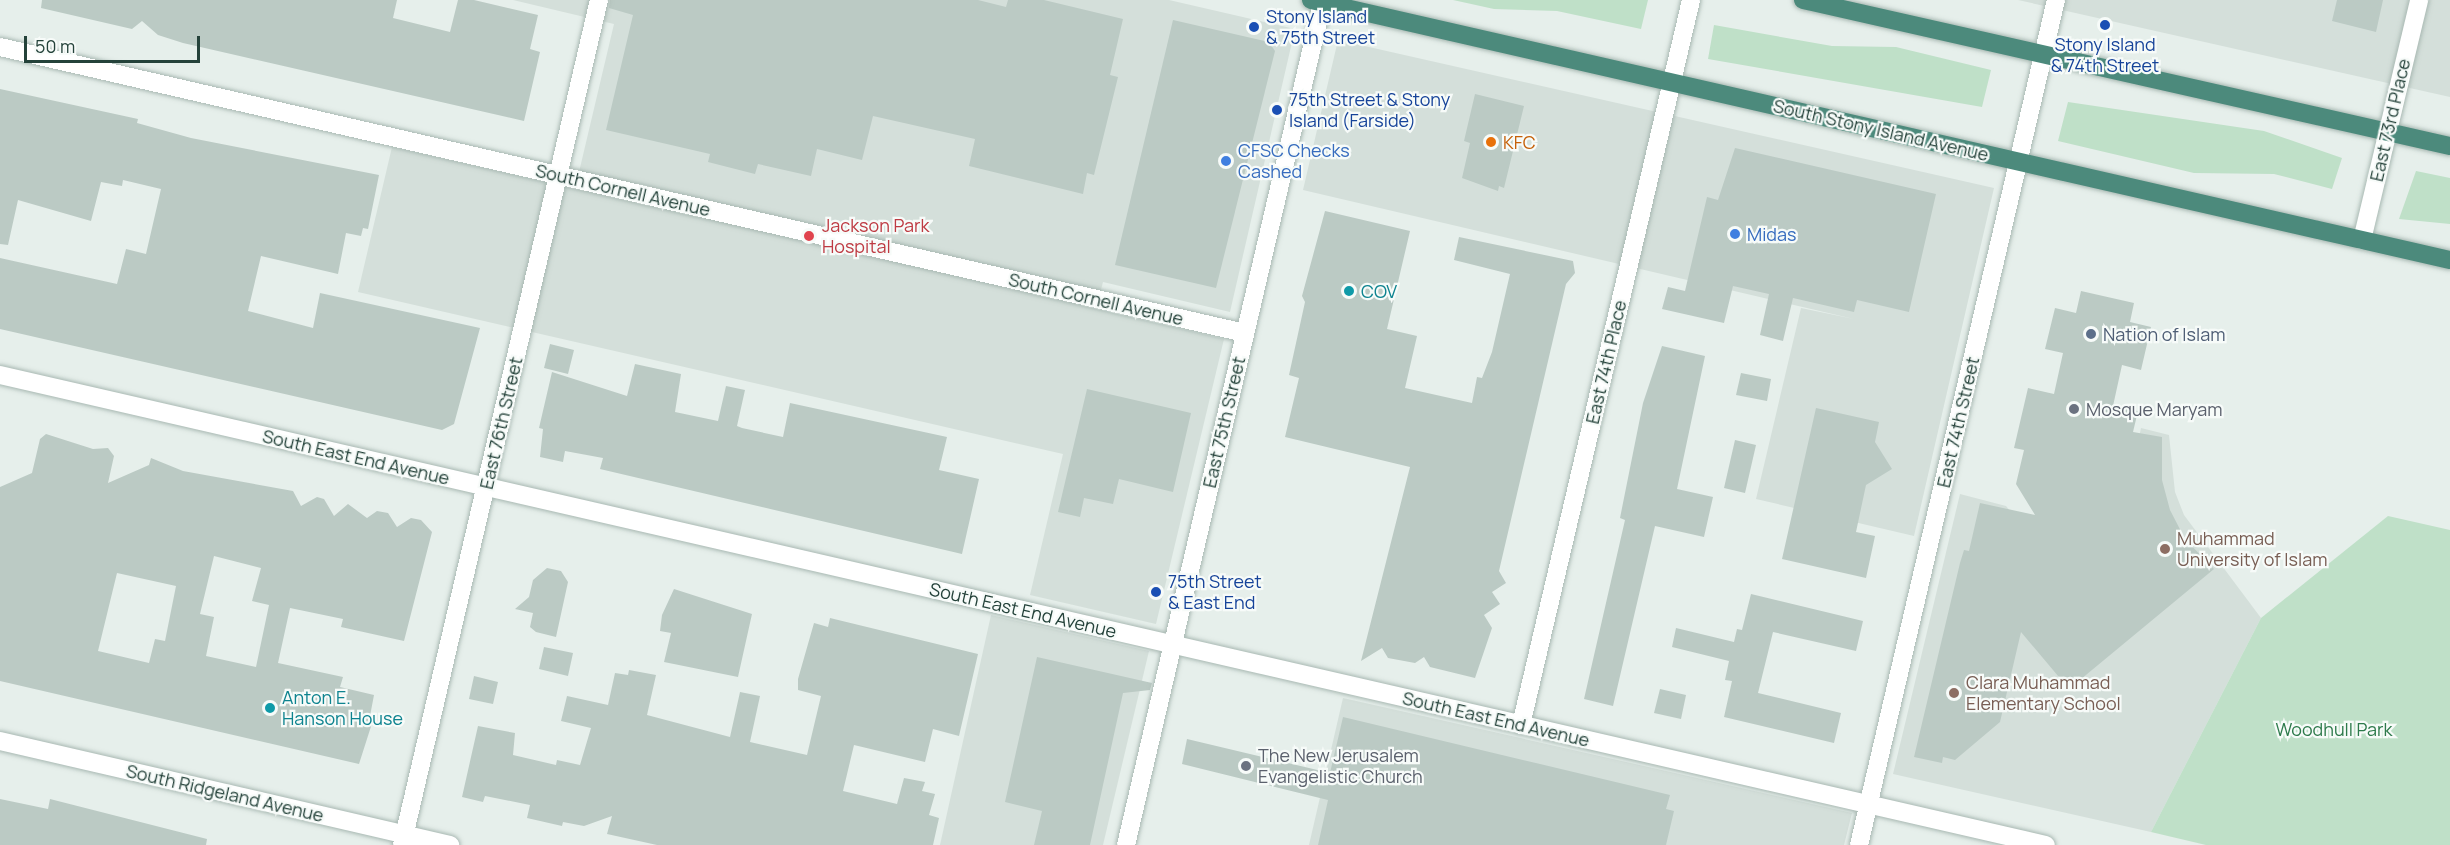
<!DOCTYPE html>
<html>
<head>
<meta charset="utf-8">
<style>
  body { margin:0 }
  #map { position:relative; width:2450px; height:845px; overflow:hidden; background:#e6efeb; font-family:Manrope,sans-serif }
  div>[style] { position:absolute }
  .built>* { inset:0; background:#d4dfda }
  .green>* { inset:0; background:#bfe0c8 }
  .building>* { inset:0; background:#bbcac4 }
  .roads { filter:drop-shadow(0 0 2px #a8b8b2) drop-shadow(0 0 2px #a8b8b2) }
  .minor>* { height:18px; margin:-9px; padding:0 9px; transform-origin:9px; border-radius:9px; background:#fff }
  .tertiary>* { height:18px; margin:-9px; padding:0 9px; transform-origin:9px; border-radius:9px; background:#fff }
  .secondary>* { height:18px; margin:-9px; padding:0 9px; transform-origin:9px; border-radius:9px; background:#fff }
  .trunk>* { height:18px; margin:-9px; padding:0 9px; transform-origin:9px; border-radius:9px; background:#4c8a7c }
  .dots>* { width:16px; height:16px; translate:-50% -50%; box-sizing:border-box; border:3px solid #f7fbf9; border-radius:50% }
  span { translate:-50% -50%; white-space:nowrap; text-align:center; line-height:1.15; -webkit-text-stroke:4.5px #f7fbf9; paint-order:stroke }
  .transit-label { font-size:18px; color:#164399 }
  .left { translate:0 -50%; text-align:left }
  .street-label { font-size:18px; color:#24423a }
  .food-label { font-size:18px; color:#c56008 }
  .shop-label { font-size:18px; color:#366cbe }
  .health-label { font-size:18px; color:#be3a42 }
  .culture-label { font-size:18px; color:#0d838f }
  .service-label { font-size:18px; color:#4e5e75 }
  .worship-label { font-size:18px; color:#5b616d }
  .education-label { font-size:18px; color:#785e54 }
  .park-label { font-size:18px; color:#2d7a4b }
  .scale { position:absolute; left:24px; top:36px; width:176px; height:27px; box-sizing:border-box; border:3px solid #24423a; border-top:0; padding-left:8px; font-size:18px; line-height:21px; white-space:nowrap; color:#24423a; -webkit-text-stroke:4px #f7fbf9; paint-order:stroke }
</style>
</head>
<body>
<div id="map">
  <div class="built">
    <div style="clip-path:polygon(513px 0,1169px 0,1295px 29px,1230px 312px,1103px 282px,1096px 309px,1224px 339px,1156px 624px,1030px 595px,1063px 454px,358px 292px,392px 147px,575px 189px,614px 24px)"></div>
    <div style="clip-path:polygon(2018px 0,2450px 0,2450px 97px)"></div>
    <div style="clip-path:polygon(1338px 40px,1994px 188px,1914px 536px,1756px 499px,1801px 308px,1854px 319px,1303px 190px)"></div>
    <div style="clip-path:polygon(2141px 428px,2169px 435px,2175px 492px,2184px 515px,2261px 618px,2151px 832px,1893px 774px,1960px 494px,2006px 506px,2016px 518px,2077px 529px,2128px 491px)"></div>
    <div style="clip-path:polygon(991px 615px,1149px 651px,1103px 845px,940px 845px)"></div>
    <div style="clip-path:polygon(1343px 698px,1852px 813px,1844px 845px,1309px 845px)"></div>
  </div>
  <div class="green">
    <div style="clip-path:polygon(1453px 0,1648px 0,1641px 29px,1557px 11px,1494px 9px)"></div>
    <div style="clip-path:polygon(1714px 25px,1832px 46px,1896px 47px,1991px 70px,1982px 107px,1708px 59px)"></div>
    <div style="clip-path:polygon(2068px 102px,2264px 131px,2342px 158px,2332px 189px,2274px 174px,2194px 173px,2058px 141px)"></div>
    <div style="clip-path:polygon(2416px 171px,2450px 178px,2450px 224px,2399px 219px)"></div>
    <div style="clip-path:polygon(2388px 516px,2450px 530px,2450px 845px,2206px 845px,2151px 832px,2261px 618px)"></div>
  </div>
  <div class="building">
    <div style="clip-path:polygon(42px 0,397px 0,393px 18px,450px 32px,458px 0,474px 0,538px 15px,530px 49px,540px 52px,524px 121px,183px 43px,158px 35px,142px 21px,132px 29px,41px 8px)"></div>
    <div style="clip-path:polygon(610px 0,978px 0,1006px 7px,1008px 0,1044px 0,1123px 19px,1110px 75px,1118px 77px,1094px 175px,1087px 173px,1083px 194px,969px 166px,975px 139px,873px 116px,862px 160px,817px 149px,811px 176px,758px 164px,755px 174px,708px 162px,710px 154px,606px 130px,633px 15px,609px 8px)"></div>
    <div style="clip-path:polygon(2337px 0,2383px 0,2376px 32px,2332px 21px)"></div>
    <div style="clip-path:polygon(1173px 20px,1269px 42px,1275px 51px,1216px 288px,1115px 265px)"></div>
    <div style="clip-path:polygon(0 89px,138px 119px,137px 123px,191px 138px,379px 175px,368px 229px,363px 228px,361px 236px,346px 233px,338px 274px,261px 256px,248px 311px,313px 328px,320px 293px,480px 328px,454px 424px,442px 430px,0 329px,0 258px,117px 284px,126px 249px,146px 254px,161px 189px,123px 180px,122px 186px,101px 182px,91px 221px,18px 200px,8px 245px,0 244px)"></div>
    <div style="clip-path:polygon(1475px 94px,1524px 106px,1504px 188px,1499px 186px,1498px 191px,1462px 178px,1470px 143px,1464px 141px)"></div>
    <div style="clip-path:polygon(1735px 148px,1936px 194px,1909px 312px,1857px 300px,1854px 312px,1793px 298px,1783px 341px,1760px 335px,1769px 294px,1733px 286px,1724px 323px,1662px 309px,1668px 287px,1685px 291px,1707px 197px,1718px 200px)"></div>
    <div style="clip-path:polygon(1325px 211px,1410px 231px,1387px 329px,1417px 336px,1405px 388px,1472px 403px,1477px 377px,1482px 378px,1492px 352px,1510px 274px,1454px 260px,1459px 237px,1573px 261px,1575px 273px,1566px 284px,1499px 571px,1506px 583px,1492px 592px,1500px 604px,1484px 615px,1492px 628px,1475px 678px,1430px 667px,1424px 657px,1415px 663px,1388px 658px,1382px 648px,1361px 661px,1410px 467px,1285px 437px,1299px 378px,1289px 375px,1305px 302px,1302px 296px)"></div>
    <div style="clip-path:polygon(2081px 291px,2134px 303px,2130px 322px,2151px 327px,2141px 370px,2122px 365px,2113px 406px,2138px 411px,2133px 432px,2162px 437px,2162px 480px,2170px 510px,2185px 539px,2214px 569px,2069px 689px,2021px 632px,2000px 722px,1955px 760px,1943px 757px,1942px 763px,1914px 757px,1960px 563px,1964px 550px,1969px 551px,1980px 503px,2035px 515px,2016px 484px,2024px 450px,2014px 448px,2028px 388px,2054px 394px,2063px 353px,2045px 349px,2055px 308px,2076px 313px)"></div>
    <div style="clip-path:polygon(550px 344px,574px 350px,568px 374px,544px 368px)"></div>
    <div style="clip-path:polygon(1662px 346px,1705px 356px,1677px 489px,1713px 497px,1704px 537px,1655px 526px,1613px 706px,1584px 699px,1625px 520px,1620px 518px,1643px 403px)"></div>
    <div style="clip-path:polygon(635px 364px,681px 374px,675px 412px,718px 421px,726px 386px,745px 390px,737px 426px,742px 428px,783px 437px,790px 403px,947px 437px,939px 470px,979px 479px,962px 554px,600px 469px,603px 458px,565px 451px,563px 462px,540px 457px,543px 429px,539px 428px,552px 372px,627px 396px)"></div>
    <div style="clip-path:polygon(1741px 373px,1771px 379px,1767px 401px,1736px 395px)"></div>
    <div style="clip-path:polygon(1087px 389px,1191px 413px,1173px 492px,1119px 479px,1113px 504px,1084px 498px,1080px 517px,1058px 512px)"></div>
    <div style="clip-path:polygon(1816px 408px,1879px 422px,1875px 442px,1892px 469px,1866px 485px,1856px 532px,1875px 536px,1866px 578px,1782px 559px)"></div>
    <div style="clip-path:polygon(evenodd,46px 434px,93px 449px,108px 448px,114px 456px,108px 483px,149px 465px,151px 458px,183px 471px,293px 491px,301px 506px,317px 497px,324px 499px,334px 516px,348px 504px,367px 518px,377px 511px,388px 513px,397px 527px,411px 518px,421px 520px,432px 532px,404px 641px,341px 627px,343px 619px,290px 608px,278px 663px,343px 677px,340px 687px,374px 695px,370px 716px,374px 717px,359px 764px,0 681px,0 487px,32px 473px,40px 439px,46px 434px,214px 556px,261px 568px,252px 601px,269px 605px,256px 667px,206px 656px,214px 617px,200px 614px,214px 556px,46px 434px,117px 573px,176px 586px,165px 641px,155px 639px,149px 663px,98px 651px,117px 573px)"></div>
    <div style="clip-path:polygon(1735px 440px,1756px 445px,1745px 493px,1724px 488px)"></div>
    <div style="clip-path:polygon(547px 568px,561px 571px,568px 582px,556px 637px,536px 632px,530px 627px,533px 613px,515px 609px,529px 597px,533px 580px)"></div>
    <div style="clip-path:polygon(674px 589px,752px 614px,738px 677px,664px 662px,671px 633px,660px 631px,662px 615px)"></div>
    <div style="clip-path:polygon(1751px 594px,1863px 621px,1856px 651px,1773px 632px,1758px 693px,1841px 713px,1834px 743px,1724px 717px,1732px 681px,1725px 680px,1729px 661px,1672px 647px,1676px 628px,1734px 642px,1737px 629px,1742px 630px)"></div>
    <div style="clip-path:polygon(830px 618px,978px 654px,959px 736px,933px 729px,925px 762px,854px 745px,843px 791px,897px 804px,904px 778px,925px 782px,922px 791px,935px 794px,929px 815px,939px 818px,933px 845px,657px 845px,607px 834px,612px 816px,584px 826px,563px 822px,562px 826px,527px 818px,530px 805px,485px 796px,483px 802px,462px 797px,478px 726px,515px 733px,513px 755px,556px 765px,557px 760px,580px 765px,591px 728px,561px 721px,567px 696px,608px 705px,615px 673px,628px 675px,629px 670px,656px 675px,647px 715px,730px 737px,740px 692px,760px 696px,750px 742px,807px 755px,821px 696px,798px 690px,798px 679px,814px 623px,828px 627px)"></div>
    <div style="clip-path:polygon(544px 647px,573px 653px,568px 676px,539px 669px)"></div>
    <div style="clip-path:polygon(1037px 657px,1152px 683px,1150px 690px,1123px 693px,1090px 845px,1034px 845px,1042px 811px,1005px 802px)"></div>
    <div style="clip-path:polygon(474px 676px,498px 682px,493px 704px,469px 699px)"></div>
    <div style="clip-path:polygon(1660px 689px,1686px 695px,1681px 719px,1654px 713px)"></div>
    <div style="clip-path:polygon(1343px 717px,1670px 795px,1666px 809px,1674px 811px,1666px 845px,1318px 845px,1328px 800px,1182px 764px,1187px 739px,1330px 773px)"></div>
    <div style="clip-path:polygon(0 799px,48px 809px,50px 799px,207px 839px,206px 845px,0 845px)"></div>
  </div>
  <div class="roads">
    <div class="minor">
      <div style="left:0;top:47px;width:1277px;rotate:12.94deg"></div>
      <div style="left:2362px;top:240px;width:247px;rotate:-76.6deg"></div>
      <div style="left:0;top:375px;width:2099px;rotate:12.94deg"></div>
      <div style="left:1521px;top:725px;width:745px;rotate:-76.8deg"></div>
      <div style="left:0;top:741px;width:462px;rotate:13deg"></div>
      <div style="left:1859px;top:845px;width:868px;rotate:-76.88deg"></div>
    </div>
    <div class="tertiary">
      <div style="left:402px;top:845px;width:868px;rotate:-76.88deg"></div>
    </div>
    <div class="secondary">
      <div style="left:1126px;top:845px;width:868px;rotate:-76.88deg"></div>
    </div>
    <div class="trunk">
      <div style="left:1311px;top:0;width:1168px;rotate:12.86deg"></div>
      <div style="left:1803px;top:0;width:663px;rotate:12.72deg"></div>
    </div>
  </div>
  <div class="dots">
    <div style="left:2105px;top:25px;background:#1a4fb4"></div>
    <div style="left:1254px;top:27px;background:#1a4fb4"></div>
    <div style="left:1277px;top:110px;background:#1a4fb4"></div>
    <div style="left:1491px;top:142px;background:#e8710a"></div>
    <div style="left:1226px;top:161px;background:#3f7fe0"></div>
    <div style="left:1735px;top:234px;background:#3f7fe0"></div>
    <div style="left:809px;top:236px;background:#e0444e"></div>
    <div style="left:1349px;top:291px;background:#0f9aa8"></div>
    <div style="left:2091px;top:334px;background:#5c6f8a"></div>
    <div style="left:2074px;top:409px;background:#6b7280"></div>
    <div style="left:2165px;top:549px;background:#8d6e63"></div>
    <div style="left:1156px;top:592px;background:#1a4fb4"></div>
    <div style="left:1954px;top:693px;background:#8d6e63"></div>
    <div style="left:270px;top:708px;background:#0f9aa8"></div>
    <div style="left:1246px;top:766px;background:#6b7280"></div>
  </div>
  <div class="transit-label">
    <span class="left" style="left:1266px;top:27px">Stony Island<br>&amp; 75th Street</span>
    <span style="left:2105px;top:55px">Stony Island<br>&amp; 74th Street</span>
    <span class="left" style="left:1289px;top:110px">75th Street &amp; Stony<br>Island (Farside)</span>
    <span class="left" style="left:1168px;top:592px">75th Street<br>&amp; East End</span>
  </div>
  <div class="street-label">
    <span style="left:2390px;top:120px;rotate:-77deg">East 73rd Place</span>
    <span style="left:1881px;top:130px;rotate:13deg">South Stony Island Avenue</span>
    <span style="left:623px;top:190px;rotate:13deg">South Cornell Avenue</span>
    <span style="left:1096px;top:299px;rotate:13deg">South Cornell Avenue</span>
    <span style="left:1606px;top:362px;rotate:-77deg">East 74th Place</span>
    <span style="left:1224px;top:422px;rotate:-77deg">East 75th Street</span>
    <span style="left:1958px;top:422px;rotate:-77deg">East 74th Street</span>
    <span style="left:501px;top:423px;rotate:-77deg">East 76th Street</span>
    <span style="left:356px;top:457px;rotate:13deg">South East End Avenue</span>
    <span style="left:1023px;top:610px;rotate:13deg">South East End Avenue</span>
    <span style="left:1496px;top:719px;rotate:13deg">South East End Avenue</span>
    <span style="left:225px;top:793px;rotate:13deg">South Ridgeland Avenue</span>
  </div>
  <div class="food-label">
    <span class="left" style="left:1503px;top:142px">KFC</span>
  </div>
  <div class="shop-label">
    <span class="left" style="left:1238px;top:161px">CFSC Checks<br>Cashed</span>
    <span class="left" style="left:1747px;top:234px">Midas</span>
  </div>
  <div class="health-label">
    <span class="left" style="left:822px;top:236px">Jackson Park<br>Hospital</span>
  </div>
  <div class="culture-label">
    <span class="left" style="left:1361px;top:291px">COV</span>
    <span class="left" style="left:282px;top:708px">Anton E.<br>Hanson House</span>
  </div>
  <div class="service-label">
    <span class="left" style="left:2103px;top:334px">Nation of Islam</span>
  </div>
  <div class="worship-label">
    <span class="left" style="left:2086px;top:409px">Mosque Maryam</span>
    <span class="left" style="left:1258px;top:766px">The New Jerusalem<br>Evangelistic Church</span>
  </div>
  <div class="education-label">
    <span class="left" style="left:2177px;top:549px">Muhammad<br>University of Islam</span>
    <span class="left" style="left:1966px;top:693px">Clara Muhammad<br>Elementary School</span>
  </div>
  <div class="park-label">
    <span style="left:2334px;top:729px">Woodhull Park</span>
  </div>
  <div class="scale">50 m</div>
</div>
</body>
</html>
